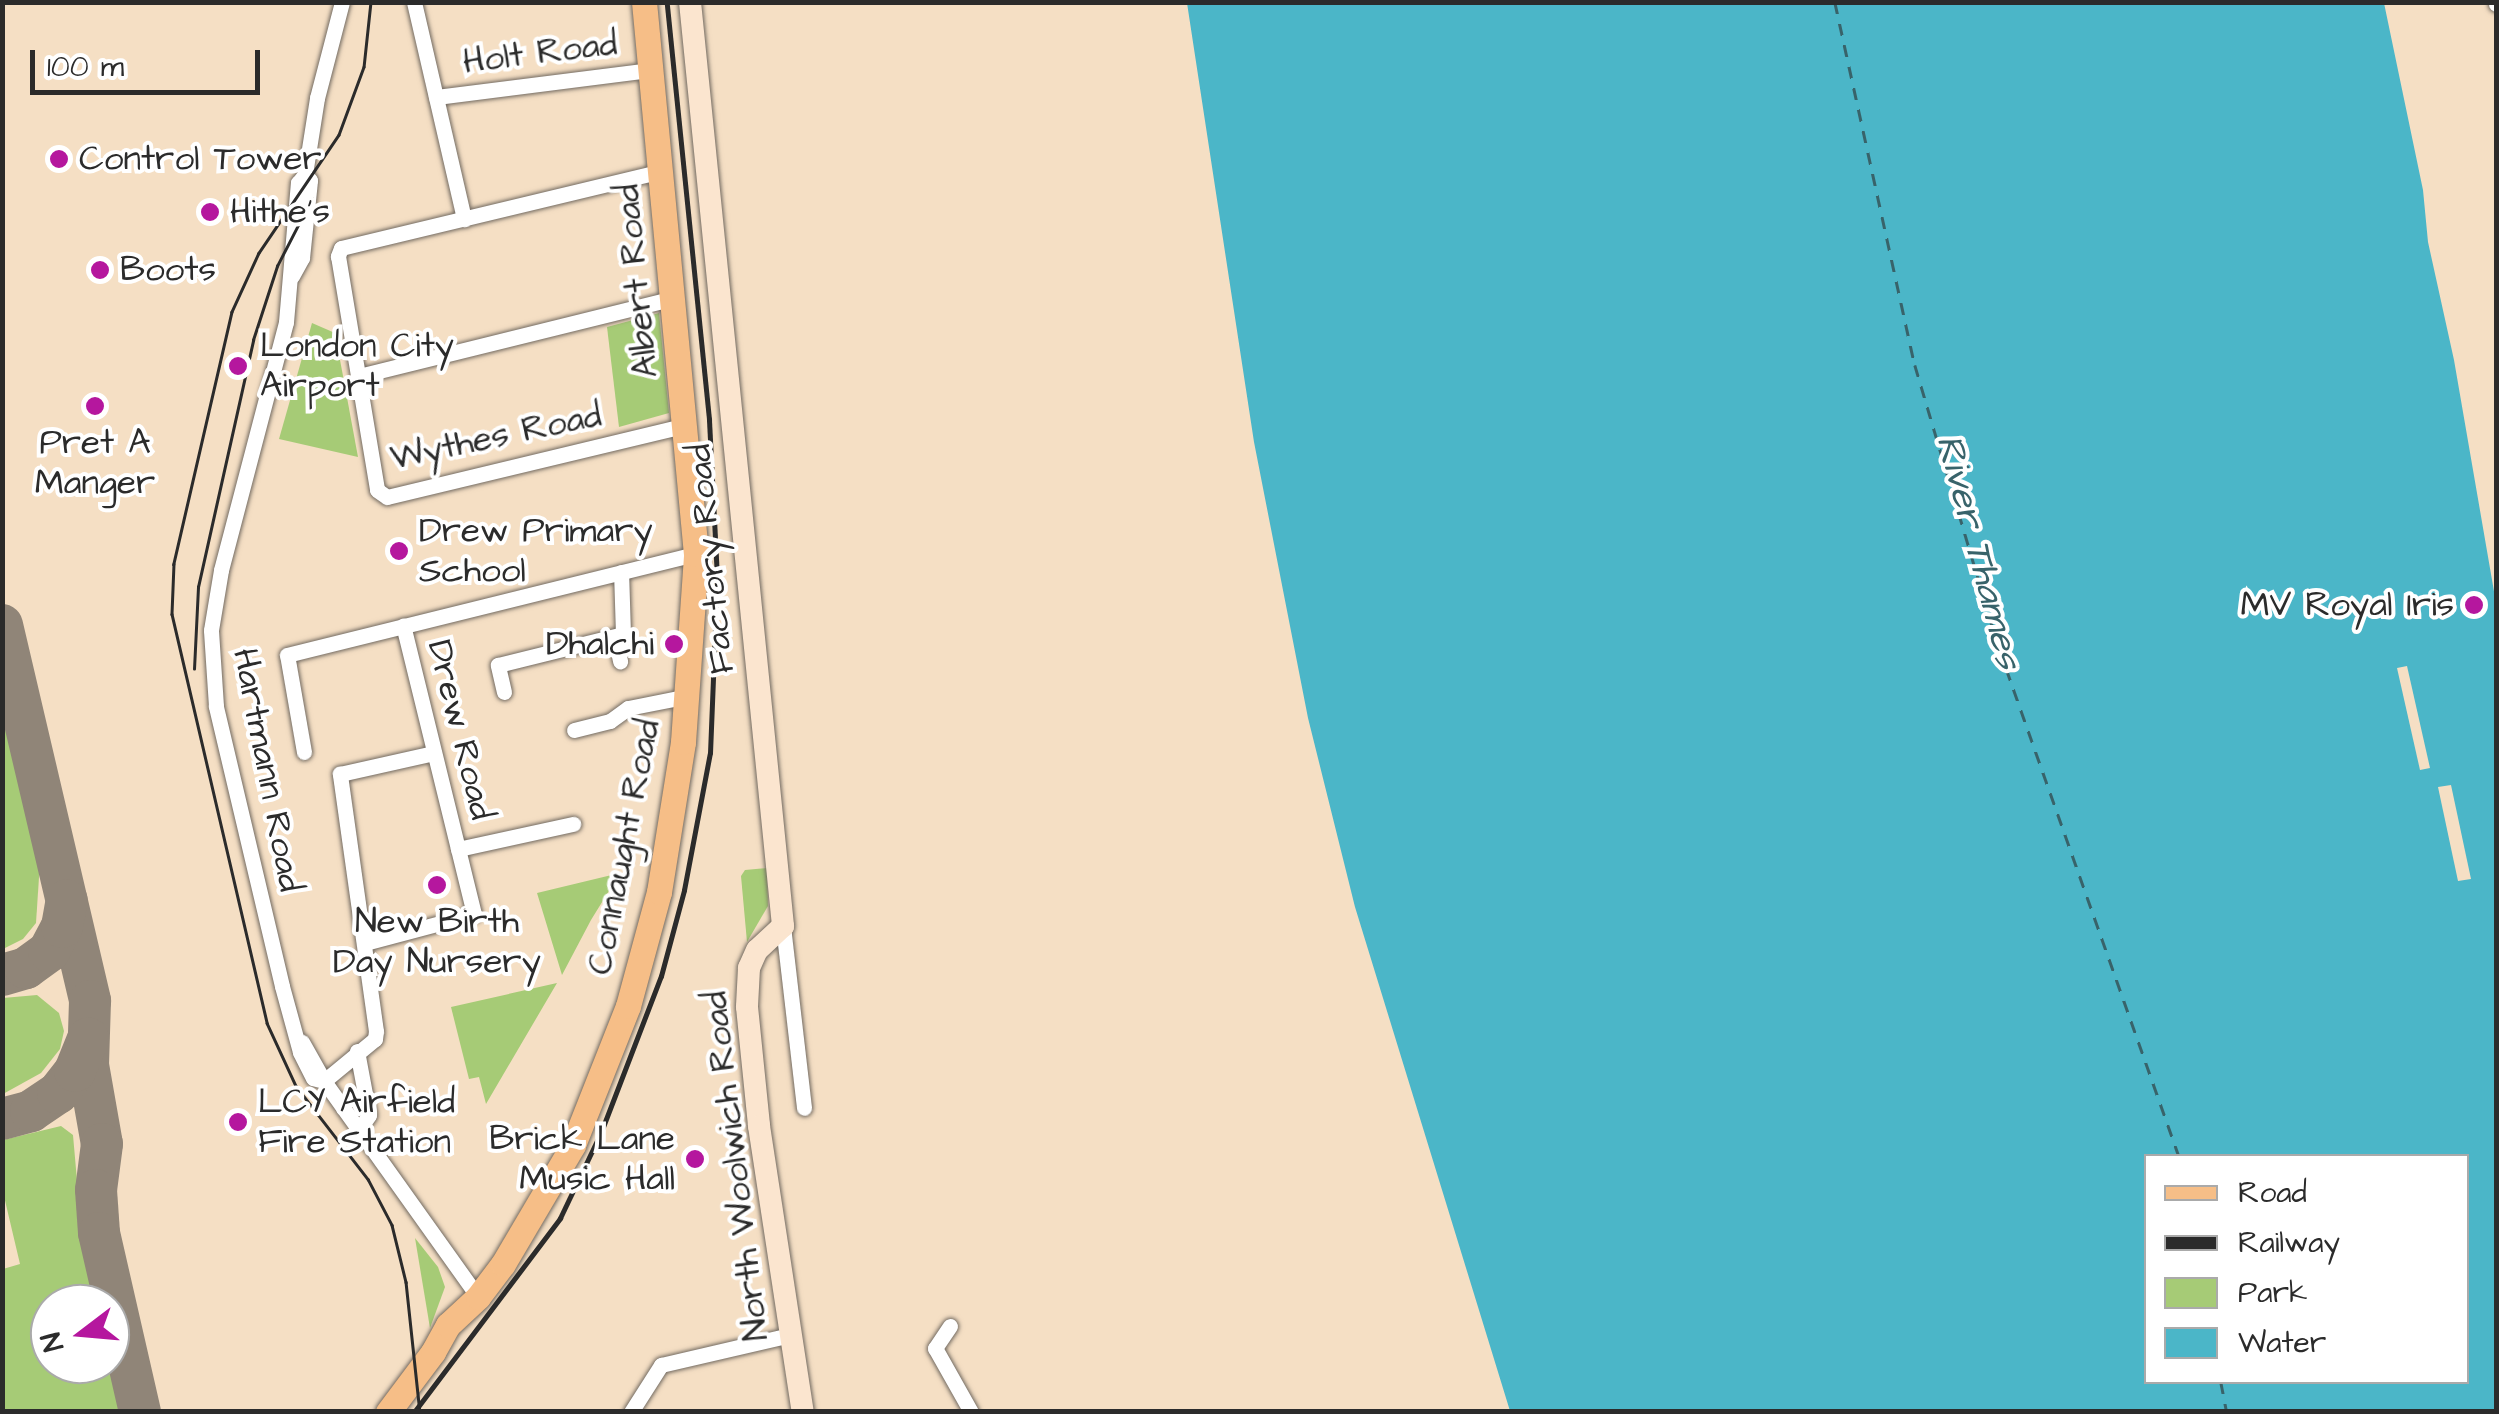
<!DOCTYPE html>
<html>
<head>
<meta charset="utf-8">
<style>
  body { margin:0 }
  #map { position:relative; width:2499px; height:1414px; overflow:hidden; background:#f5dfc4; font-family:"Architects Daughter",sans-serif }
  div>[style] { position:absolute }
  .green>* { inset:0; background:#a6cb76 }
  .water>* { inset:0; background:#4bb6c8 }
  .pier>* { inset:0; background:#f5dfc4 }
  .ferry>* { height:2.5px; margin-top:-1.25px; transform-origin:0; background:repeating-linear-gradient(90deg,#38636a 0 12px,transparent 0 22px) }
  .taxiway>* { height:42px; margin:-21px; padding:0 21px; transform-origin:21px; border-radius:21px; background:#908578 }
  .roads { filter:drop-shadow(0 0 2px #726a61) drop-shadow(0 0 2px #726a61) }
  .street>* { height:15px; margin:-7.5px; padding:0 7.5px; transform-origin:7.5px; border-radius:7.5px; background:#fff }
  .secondary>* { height:22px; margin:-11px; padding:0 11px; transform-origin:11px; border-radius:11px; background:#fbe5cf }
  .primary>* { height:25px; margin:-12.5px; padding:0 12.5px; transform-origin:12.5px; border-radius:12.5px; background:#f6be87 }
  .tram>* { height:2.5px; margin:-1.25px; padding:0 1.25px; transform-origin:1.25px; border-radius:1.25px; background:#2b2b2b }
  .rail>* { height:5px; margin:-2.5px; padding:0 2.5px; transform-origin:2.5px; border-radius:2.5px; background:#2b2b2b }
  .dots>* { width:28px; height:28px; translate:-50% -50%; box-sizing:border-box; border:5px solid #fff; border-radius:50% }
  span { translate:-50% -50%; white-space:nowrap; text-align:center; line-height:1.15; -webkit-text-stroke:8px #fff; paint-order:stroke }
  .street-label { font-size:35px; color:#2b2b2b }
  .poi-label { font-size:35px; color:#2b2b2b }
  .left { translate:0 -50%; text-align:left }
  .right { translate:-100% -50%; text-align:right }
  .water-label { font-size:38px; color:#38636a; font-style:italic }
  .frame { position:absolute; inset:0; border:5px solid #2b2b2b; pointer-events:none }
  .legend { position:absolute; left:2144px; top:1154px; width:325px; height:230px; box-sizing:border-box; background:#fff; border:2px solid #aaa; margin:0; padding:12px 18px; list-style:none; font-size:30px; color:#2b2b2b }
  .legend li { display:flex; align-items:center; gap:20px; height:50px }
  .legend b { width:50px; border:2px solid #aaa }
  .north { position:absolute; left:30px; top:1284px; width:100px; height:100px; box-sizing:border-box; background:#fff; border:2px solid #aaa; border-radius:50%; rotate:254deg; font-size:28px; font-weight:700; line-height:40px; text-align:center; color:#2b2b2b }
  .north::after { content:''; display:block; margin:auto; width:35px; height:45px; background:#b5179e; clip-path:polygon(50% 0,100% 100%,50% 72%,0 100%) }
  .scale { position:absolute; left:30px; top:50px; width:230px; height:45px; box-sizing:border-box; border:5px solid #2b2b2b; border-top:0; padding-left:12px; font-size:30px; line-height:35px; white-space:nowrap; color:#2b2b2b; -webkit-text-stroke:8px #fff; paint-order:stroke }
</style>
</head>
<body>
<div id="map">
  <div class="green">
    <div style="clip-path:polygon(659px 313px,669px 413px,619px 427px,607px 327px)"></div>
    <div style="clip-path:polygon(312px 323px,335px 333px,358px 457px,279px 439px)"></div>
    <div style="clip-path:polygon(3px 701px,40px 862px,36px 923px,23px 939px,3px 949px)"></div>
    <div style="clip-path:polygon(767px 868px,768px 906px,747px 942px,741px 876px,745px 870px)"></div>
    <div style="clip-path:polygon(620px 873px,591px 920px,562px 975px,537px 893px)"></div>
    <div style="clip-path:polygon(557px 983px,486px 1104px,479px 1077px,469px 1079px,451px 1007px)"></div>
    <div style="clip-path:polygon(37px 995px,59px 1013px,64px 1031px,60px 1049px,41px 1073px,3px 1094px,3px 998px)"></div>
    <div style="clip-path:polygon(61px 1126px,73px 1135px,81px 1226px,97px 1304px,50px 1304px,50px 1364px,110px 1364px,110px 1359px,121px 1411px,3px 1411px,3px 1269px,20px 1264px,3px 1192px,3px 1140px)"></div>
    <div style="clip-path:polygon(415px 1238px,438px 1267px,445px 1287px,430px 1328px)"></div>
  </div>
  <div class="water">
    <div style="clip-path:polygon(evenodd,1187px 3px,2384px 3px,2423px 190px,2428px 242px,2454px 360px,2496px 603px,2496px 1411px,1510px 1411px,1355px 907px,1308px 718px,1254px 442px,1187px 3px,2146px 1156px,2466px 1156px,2466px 1382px,2146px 1382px,2146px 1156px)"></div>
  </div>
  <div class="pier">
    <div style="clip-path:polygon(2407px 666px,2430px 768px,2420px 770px,2397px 668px)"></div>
    <div style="clip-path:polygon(2451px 785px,2471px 879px,2458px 881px,2438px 787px)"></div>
  </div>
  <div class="ferry">
    <div style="left:1835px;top:2px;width:372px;rotate:77.6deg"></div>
    <div style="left:1915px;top:365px;width:295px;rotate:73.5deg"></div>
    <div style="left:1999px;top:648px;width:539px;rotate:70.49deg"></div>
    <div style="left:2221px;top:1382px;width:31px;rotate:79deg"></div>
  </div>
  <div class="taxiway">
    <div style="left:2px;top:625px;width:386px;rotate:76.8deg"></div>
    <div style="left:90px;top:1001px;width:64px;rotate:91.8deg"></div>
    <div style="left:88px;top:1065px;width:80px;rotate:80deg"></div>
    <div style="left:102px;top:1144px;width:46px;rotate:97.4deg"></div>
    <div style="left:96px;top:1190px;width:43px;rotate:86deg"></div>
    <div style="left:99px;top:1233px;width:184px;rotate:77.1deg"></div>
    <div style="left:2px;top:975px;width:25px;rotate:-16deg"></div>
    <div style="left:26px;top:968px;width:29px;rotate:-36deg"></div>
    <div style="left:49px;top:951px;width:27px;rotate:-62deg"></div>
    <div style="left:62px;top:927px;width:27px;rotate:-80deg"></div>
    <div style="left:2px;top:1119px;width:30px;rotate:-15deg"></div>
    <div style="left:31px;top:1111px;width:32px;rotate:-34deg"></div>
    <div style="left:58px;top:1093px;width:28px;rotate:-52deg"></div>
    <div style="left:75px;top:1071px;width:35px;rotate:-68deg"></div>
  </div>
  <div class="roads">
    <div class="street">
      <div style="left:414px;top:2px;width:223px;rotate:77deg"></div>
      <div style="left:2496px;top:2px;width:2px;rotate:90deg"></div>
      <div style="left:436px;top:97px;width:217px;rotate:-7.2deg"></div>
      <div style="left:662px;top:171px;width:330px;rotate:166.5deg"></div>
      <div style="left:341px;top:248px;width:9px;rotate:111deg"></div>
      <div style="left:338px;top:256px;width:237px;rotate:80.5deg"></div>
      <div style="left:377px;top:490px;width:12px;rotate:35deg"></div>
      <div style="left:387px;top:497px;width:309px;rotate:-13.5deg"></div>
      <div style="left:292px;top:276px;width:21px;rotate:-61deg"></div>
      <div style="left:302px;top:258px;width:78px;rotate:-84.1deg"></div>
      <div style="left:310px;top:180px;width:8px;rotate:-130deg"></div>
      <div style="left:359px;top:376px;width:325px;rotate:-13.9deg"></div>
      <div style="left:615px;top:637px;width:25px;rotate:78deg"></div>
      <div style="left:504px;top:692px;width:28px;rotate:-103deg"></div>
      <div style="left:498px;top:665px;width:129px;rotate:-13.9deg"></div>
      <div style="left:623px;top:634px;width:62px;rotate:-91.8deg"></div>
      <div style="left:574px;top:730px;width:37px;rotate:-14deg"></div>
      <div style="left:610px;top:721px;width:22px;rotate:-36deg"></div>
      <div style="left:628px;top:708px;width:61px;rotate:-11.3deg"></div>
      <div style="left:304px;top:752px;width:98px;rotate:-99.9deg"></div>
      <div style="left:287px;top:655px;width:421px;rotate:-13.9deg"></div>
      <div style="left:458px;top:849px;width:118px;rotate:-12.3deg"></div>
      <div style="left:783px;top:926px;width:183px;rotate:83.4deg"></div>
      <div style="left:365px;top:943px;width:113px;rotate:-14.9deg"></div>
      <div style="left:474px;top:914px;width:297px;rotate:-103.8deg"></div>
      <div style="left:302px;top:1042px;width:45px;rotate:60.6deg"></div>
      <div style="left:324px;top:1081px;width:265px;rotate:54.5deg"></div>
      <div style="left:357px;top:1051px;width:65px;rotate:79.4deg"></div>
      <div style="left:369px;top:1115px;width:18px;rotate:124deg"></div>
      <div style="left:324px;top:1081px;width:11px;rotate:-165deg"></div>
      <div style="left:313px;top:1078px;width:29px;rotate:-117deg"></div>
      <div style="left:300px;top:1052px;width:68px;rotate:-105.3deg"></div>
      <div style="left:282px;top:986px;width:288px;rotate:-103.3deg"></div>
      <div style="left:216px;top:706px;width:76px;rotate:-93.8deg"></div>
      <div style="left:211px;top:630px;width:61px;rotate:-80.5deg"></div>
      <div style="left:221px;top:570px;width:256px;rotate:-75.3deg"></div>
      <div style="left:286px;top:322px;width:140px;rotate:-85.1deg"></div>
      <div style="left:298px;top:183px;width:11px;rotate:-52deg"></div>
      <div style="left:305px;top:174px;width:77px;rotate:-81deg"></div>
      <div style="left:317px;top:98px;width:99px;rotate:-75.4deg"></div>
      <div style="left:324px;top:1081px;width:66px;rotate:-39.5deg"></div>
      <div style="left:375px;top:1039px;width:8px;rotate:-83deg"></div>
      <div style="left:376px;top:1031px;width:260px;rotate:-98deg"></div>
      <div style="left:340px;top:774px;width:96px;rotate:-12.6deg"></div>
      <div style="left:950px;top:1326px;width:27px;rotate:124deg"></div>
      <div style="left:935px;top:1348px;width:73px;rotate:60.6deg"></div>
      <div style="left:631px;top:1412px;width:56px;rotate:-57.4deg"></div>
      <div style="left:661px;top:1365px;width:132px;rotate:-13.1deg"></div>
    </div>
    <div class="secondary">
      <div style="left:690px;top:2px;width:929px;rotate:84.25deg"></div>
      <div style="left:783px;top:926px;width:35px;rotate:137deg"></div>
      <div style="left:757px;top:950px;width:20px;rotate:114deg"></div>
      <div style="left:749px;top:968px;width:39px;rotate:93deg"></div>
      <div style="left:747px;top:1007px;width:120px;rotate:84.2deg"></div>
      <div style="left:759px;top:1126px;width:289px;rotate:81.3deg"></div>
    </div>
    <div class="primary">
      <div style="left:388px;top:1412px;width:75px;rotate:-53.1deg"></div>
      <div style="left:433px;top:1352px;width:31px;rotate:-61deg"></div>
      <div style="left:448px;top:1325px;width:41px;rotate:-43deg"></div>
      <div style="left:478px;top:1297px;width:41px;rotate:-52.9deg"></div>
      <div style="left:503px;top:1264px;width:138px;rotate:-59.5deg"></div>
      <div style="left:573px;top:1145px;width:149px;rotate:-68.4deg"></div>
      <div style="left:628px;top:1006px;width:118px;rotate:-74.8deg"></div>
      <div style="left:659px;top:892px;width:152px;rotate:-80.9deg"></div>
      <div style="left:683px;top:742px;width:188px;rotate:-86deg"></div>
      <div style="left:696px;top:554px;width:554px;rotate:-95.38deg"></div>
    </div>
  </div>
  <div class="tram">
    <div style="left:371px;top:2px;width:65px;rotate:96.1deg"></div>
    <div style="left:364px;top:67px;width:72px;rotate:110.2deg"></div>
    <div style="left:339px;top:135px;width:143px;rotate:124.1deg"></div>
    <div style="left:259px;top:253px;width:65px;rotate:114.6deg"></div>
    <div style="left:232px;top:312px;width:259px;rotate:103deg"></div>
    <div style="left:174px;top:564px;width:50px;rotate:92.3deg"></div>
    <div style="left:172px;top:614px;width:420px;rotate:76.9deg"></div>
    <div style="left:267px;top:1023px;width:69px;rotate:65.3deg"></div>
    <div style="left:296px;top:1086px;width:118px;rotate:52.3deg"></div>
    <div style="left:368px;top:1179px;width:52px;rotate:62.4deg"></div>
    <div style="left:392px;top:1225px;width:59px;rotate:76.2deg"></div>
    <div style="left:406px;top:1282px;width:131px;rotate:83.9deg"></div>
    <div style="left:194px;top:669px;width:82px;rotate:-87.2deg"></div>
    <div style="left:198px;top:587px;width:253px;rotate:-77.4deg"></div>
    <div style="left:253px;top:340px;width:78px;rotate:-72deg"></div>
    <div style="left:277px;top:266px;width:76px;rotate:-62.8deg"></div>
  </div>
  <div class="rail">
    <div style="left:414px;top:1412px;width:243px;rotate:-53deg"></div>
    <div style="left:560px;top:1218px;width:95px;rotate:-64.5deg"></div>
    <div style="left:601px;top:1132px;width:167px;rotate:-69deg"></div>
    <div style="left:661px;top:976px;width:89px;rotate:-75deg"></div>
    <div style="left:684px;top:890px;width:139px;rotate:-79.3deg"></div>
    <div style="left:710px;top:753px;width:175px;rotate:-87.7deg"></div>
    <div style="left:717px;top:578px;width:159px;rotate:-92.9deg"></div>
    <div style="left:709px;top:419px;width:419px;rotate:-95.8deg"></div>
  </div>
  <div class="dots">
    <div style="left:59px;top:159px;background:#b5179e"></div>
    <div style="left:210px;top:212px;background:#b5179e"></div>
    <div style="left:100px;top:270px;background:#b5179e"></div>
    <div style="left:238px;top:366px;background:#b5179e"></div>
    <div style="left:95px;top:406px;background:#b5179e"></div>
    <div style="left:399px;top:551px;background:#b5179e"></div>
    <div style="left:2474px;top:605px;background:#b5179e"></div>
    <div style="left:674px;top:644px;background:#b5179e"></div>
    <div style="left:437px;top:885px;background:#b5179e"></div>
    <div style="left:238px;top:1122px;background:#b5179e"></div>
    <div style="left:695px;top:1159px;background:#b5179e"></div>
  </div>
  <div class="street-label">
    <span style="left:540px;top:53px;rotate:-7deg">Holt Road</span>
    <span style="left:637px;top:281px;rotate:-96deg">Albert Road</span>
    <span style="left:496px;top:437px;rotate:-12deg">Wythes Road</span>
    <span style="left:711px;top:559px;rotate:-96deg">Factory Road</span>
    <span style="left:460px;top:730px;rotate:76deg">Drew Road</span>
    <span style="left:267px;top:770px;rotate:79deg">Hartmann Road</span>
    <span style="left:624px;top:847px;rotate:-79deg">Connaught Road</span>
    <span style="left:736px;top:1166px;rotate:-97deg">North Woolwich Road</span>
  </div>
  <div class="poi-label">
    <span class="left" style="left:79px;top:159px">Control Tower</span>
    <span class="left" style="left:230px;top:212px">Hithe's</span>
    <span class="left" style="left:120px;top:270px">Boots</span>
    <span class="left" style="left:260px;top:366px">London City<br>Airport</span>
    <span style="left:95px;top:463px">Pret A<br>Manger</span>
    <span class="left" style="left:419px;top:551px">Drew Primary<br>School</span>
    <span class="right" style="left:2454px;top:605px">MV Royal Iris</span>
    <span class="right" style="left:654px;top:644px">Dhalchi</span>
    <span style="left:437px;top:942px">New Birth<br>Day Nursery</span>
    <span class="left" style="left:258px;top:1122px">LCY Airfield<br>Fire Station</span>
    <span class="right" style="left:675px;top:1159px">Brick Lane<br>Music Hall</span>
  </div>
  <div class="water-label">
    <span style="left:1978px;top:552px;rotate:75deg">River Thames</span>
  </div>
  <div class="frame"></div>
  <ul class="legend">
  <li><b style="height:12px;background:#f6be87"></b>Road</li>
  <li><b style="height:12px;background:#2b2b2b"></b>Railway</li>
  <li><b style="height:28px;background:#a6cb76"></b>Park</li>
  <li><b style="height:28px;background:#4bb6c8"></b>Water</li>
  </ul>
  <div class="north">N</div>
  <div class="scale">100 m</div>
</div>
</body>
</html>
